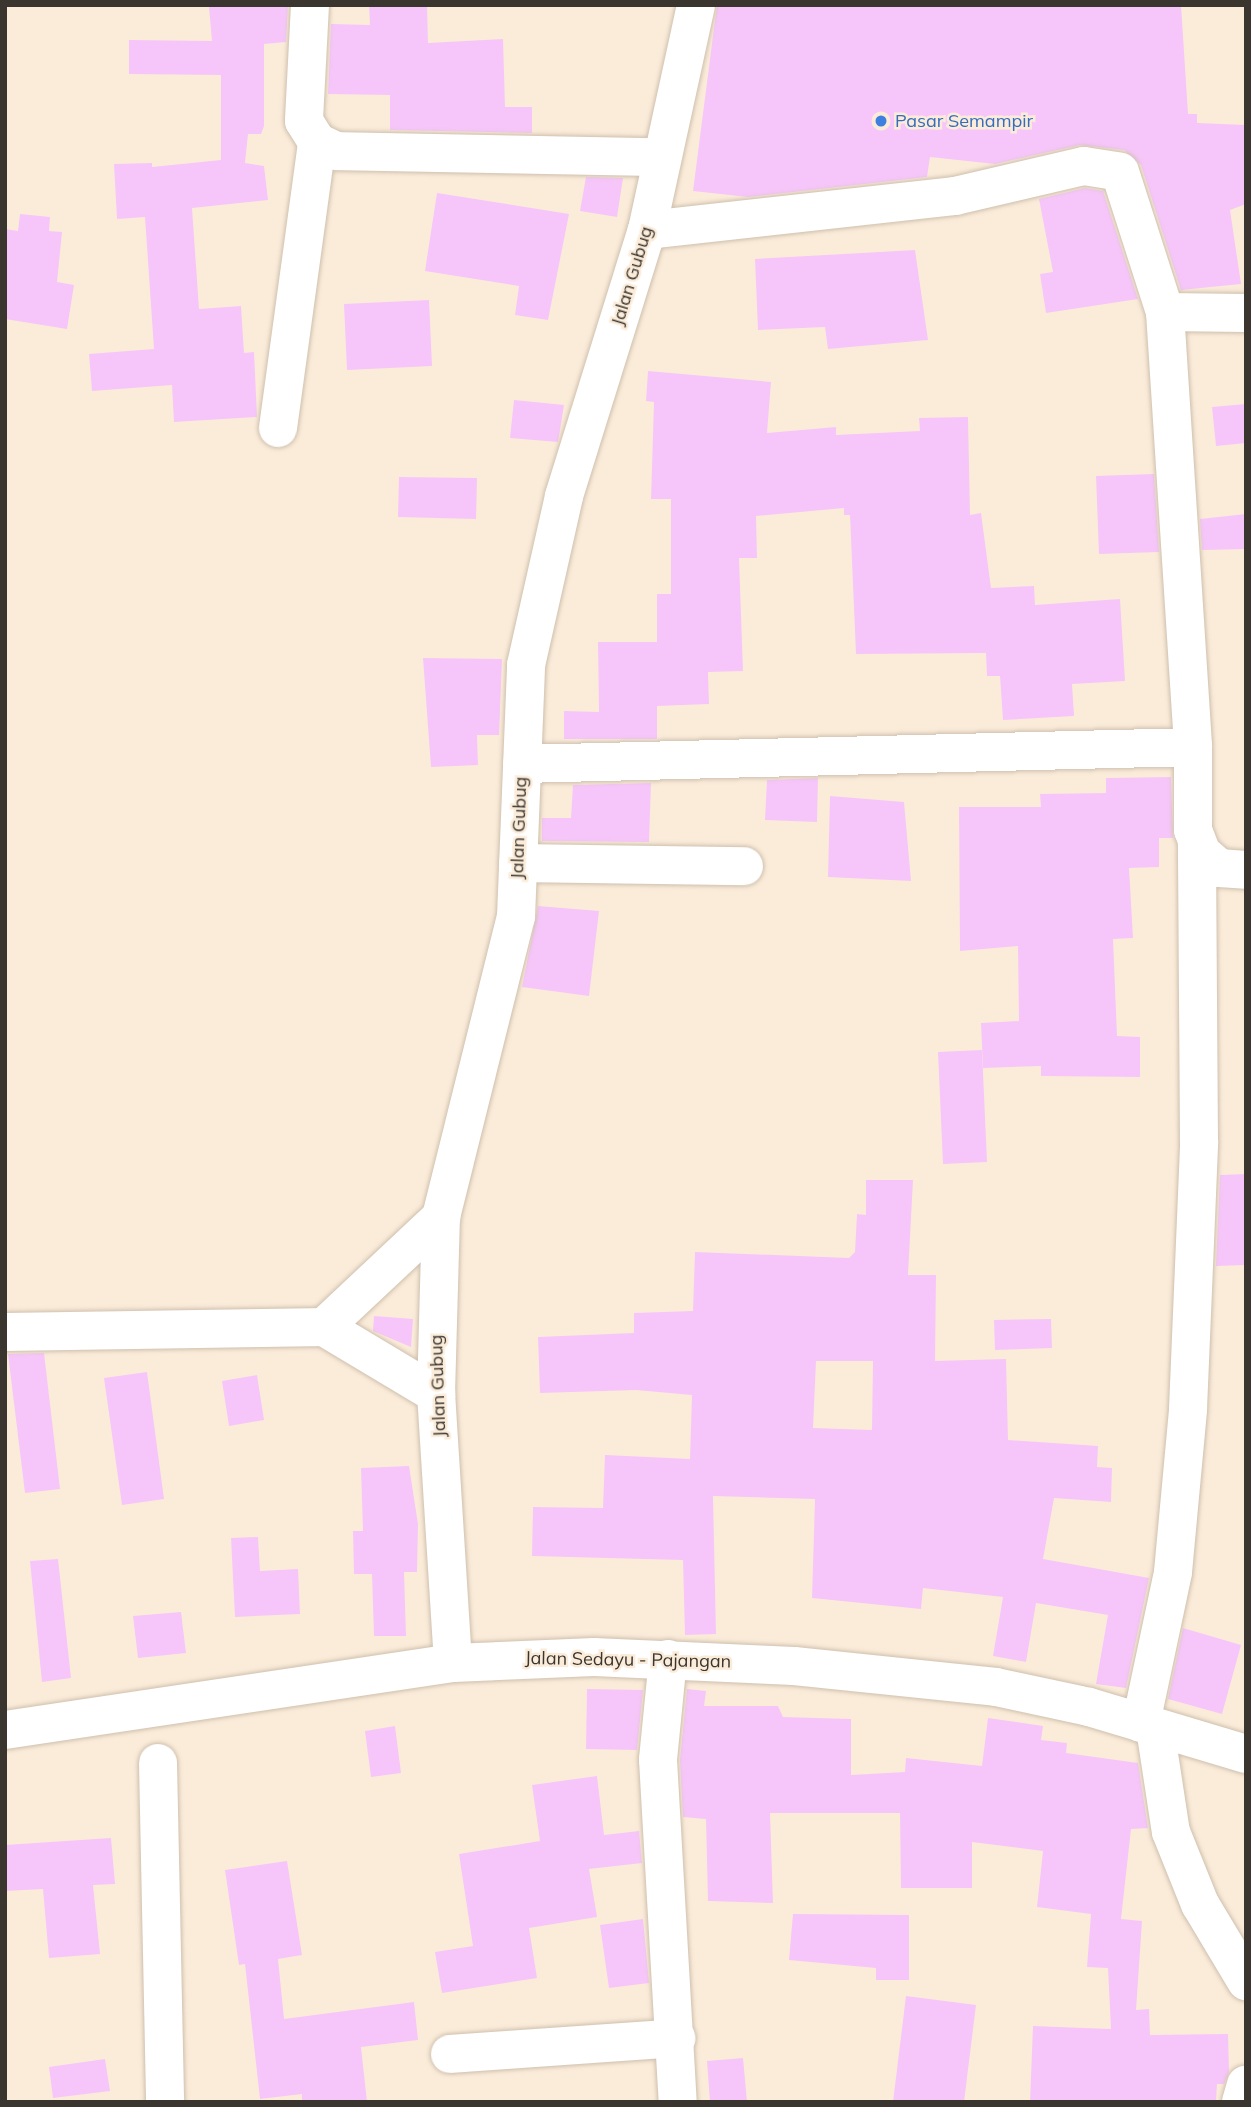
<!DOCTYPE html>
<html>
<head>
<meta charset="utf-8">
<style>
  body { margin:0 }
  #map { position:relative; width:1251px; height:2107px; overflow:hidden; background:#fbecda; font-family:Mulish,sans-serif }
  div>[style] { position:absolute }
  .building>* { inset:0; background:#f6c6fa }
  .roads { filter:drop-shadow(0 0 2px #cfc0ae) drop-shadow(0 0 2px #cfc0ae) }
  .minor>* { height:38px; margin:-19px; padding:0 19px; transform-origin:19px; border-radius:19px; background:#fff }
  .major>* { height:38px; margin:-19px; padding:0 19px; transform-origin:19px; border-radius:19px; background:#fff }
  .dots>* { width:19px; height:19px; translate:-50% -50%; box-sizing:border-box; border:4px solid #fbecda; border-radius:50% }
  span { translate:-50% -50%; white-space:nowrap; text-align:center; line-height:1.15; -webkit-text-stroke:5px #fbecda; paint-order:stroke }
  .shop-label { font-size:18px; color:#366cbe }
  .left { translate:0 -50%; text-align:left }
  .street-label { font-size:18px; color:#3a352e }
  .frame { position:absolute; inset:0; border:7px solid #3a352e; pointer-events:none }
</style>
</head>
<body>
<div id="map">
  <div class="building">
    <div style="clip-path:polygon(288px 5px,286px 42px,264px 44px,264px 126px,261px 134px,248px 134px,245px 163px,264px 166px,268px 200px,192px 208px,199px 309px,241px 306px,244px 353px,254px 352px,257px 417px,174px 422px,172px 385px,92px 391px,89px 354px,154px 349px,145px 217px,117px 219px,114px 164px,152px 163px,152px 167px,221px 160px,221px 75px,129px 74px,129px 40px,212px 41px,209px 7px)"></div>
    <div style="clip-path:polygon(369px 5px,427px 5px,428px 43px,503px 39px,505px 107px,532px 107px,532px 133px,390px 130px,390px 95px,328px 94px,331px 24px,370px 25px)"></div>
    <div style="clip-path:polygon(717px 5px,1181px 5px,1188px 114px,1197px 114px,1197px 123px,1246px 125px,1246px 204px,1230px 210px,1241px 284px,1181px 290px,1141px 165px,1124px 150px,1080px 145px,995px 164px,930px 157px,927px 177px,748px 197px,693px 191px)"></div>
    <div style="clip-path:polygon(586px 177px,623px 178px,617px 217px,580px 211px)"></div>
    <div style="clip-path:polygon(1085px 188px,1103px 191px,1138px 299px,1046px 313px,1040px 274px,1053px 272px,1039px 199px)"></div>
    <div style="clip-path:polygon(437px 193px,569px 214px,548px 320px,515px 315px,519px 286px,425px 271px)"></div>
    <div style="clip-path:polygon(20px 214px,50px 217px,49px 231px,62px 232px,57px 282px,74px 285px,67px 329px,5px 319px,5px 229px,18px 231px)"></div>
    <div style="clip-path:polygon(915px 250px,928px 340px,828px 349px,825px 327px,758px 330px,755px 259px)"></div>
    <div style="clip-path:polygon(429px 300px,432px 366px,347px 370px,344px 304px)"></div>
    <div style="clip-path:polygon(648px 371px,771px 382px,767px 433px,836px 427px,836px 435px,920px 431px,919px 418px,968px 417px,970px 515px,981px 513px,991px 588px,1034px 586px,1035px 605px,1120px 599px,1125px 681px,1072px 684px,1074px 716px,1003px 720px,1000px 676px,987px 676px,986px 653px,856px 654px,850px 515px,844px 515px,844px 508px,756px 516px,757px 558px,739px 558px,743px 671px,708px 672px,709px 704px,657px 706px,657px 739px,564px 739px,564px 711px,599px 712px,598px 642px,657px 642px,657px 594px,671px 594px,671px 499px,651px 499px,654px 402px,646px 401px)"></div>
    <div style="clip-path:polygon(514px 400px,564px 405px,558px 442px,510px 438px)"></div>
    <div style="clip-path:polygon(1246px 404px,1246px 443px,1216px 446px,1212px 407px)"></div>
    <div style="clip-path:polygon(1154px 474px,1159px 552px,1099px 554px,1096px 476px)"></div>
    <div style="clip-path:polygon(399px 477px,477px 478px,476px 519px,398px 517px)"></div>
    <div style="clip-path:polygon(1246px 514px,1246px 549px,1202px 550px,1200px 519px)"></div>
    <div style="clip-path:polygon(423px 658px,502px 659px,499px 735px,477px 735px,478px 765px,431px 767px)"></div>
    <div style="clip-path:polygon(1171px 777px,1173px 838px,1159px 838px,1159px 867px,1129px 868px,1133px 938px,1113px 939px,1117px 1036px,1140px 1037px,1140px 1077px,1041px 1076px,1041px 1066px,983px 1068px,981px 1023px,1019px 1021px,1018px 946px,960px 951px,959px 807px,1041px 807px,1040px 794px,1106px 793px,1106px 778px)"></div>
    <div style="clip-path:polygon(818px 778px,817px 822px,765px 820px,767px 780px)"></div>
    <div style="clip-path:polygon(651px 783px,649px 842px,542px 841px,542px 818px,571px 818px,573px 785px)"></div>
    <div style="clip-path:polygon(830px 796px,904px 802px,911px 881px,828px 877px)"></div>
    <div style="clip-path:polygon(538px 906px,599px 911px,589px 996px,522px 987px)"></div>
    <div style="clip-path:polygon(982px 1050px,987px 1162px,943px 1164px,938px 1052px)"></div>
    <div style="clip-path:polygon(1246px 1174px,1246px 1265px,1216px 1266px,1220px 1175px)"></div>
    <div style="clip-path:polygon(evenodd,866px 1180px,913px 1180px,908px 1275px,936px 1275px,935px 1361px,1006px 1359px,1008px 1440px,1098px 1446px,1097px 1467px,1112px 1468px,1111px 1502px,1054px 1498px,1043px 1559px,1149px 1578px,1126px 1688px,1096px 1684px,1108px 1615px,1036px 1603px,1026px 1662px,993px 1656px,1003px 1597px,923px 1588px,921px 1609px,812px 1598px,815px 1499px,713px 1496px,716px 1634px,685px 1635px,683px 1560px,532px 1556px,533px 1507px,603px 1508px,605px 1455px,690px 1459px,692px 1395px,636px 1390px,540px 1393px,538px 1337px,634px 1333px,634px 1313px,693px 1311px,695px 1252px,849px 1258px,855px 1252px,857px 1214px,866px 1215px,866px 1180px,816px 1361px,873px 1361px,872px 1430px,813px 1428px,816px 1361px)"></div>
    <div style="clip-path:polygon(374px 1316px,413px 1319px,411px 1347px,373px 1331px)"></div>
    <div style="clip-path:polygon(1051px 1319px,1052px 1348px,995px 1350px,994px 1320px)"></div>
    <div style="clip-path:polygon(44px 1353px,60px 1489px,25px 1493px,8px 1354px)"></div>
    <div style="clip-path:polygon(147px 1372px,164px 1499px,122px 1505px,104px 1378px)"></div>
    <div style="clip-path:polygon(257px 1375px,264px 1420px,229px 1426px,222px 1381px)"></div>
    <div style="clip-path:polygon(409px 1466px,418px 1524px,417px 1572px,404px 1572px,406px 1636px,374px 1636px,372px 1574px,354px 1574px,353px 1531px,363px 1531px,361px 1468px)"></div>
    <div style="clip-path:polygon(258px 1537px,260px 1571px,298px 1569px,300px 1614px,235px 1617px,231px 1538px)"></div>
    <div style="clip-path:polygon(58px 1559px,71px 1678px,42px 1682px,30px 1561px)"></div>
    <div style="clip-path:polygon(181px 1612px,186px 1653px,138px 1658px,133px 1616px)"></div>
    <div style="clip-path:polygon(1183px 1628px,1241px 1645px,1222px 1714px,1168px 1699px)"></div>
    <div style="clip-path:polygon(587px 1689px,643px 1690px,637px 1750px,586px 1749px)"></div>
    <div style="clip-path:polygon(687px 1689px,706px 1691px,704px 1706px,778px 1706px,783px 1717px,851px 1719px,851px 1775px,905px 1772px,906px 1758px,982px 1766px,988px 1718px,1043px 1726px,1041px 1740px,1067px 1743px,1066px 1753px,1138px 1763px,1148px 1828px,1131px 1829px,1121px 1919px,1142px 1921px,1136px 2010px,1149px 2009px,1150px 2035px,1228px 2034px,1229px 2072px,1224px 2084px,1217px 2084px,1216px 2102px,1030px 2102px,1033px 2026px,1111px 2029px,1108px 1968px,1087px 1967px,1091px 1914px,1037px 1907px,1043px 1851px,972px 1842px,972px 1888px,901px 1888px,900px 1813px,770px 1813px,773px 1903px,708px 1901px,706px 1819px,683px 1817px,680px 1760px)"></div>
    <div style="clip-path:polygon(395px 1726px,401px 1773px,371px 1777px,365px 1731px)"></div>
    <div style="clip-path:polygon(597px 1776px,604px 1835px,639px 1831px,642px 1863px,589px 1869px,597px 1917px,529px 1928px,537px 1978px,442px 1993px,435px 1952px,473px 1946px,459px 1854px,540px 1841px,532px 1785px)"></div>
    <div style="clip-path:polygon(111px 1838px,115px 1884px,93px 1885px,100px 1954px,49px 1958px,43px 1889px,5px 1891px,5px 1845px)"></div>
    <div style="clip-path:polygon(287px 1861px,302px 1955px,278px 1959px,284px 2019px,414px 2002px,418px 2040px,361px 2047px,367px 2102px,302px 2102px,302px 2094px,260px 2099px,245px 1964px,239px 1965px,225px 1870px)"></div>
    <div style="clip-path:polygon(793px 1914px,909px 1915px,909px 1980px,876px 1980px,876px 1968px,789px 1960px)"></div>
    <div style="clip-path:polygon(643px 1919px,649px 1983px,609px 1988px,600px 1925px)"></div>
    <div style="clip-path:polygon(906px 1996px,976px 2005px,964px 2102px,893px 2102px)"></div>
    <div style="clip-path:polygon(743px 2058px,747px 2102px,710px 2102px,707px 2061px)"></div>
    <div style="clip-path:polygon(105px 2059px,110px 2091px,53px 2098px,49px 2067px)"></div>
  </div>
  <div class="roads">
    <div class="minor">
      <div style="left:310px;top:5px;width:116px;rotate:93deg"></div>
      <div style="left:304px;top:121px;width:25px;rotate:58deg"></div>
      <div style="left:317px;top:142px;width:21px;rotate:25deg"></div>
      <div style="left:336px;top:151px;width:326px;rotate:1.1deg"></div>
      <div style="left:647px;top:230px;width:310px;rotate:-6.3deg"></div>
      <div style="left:955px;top:196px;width:132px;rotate:-13.1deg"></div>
      <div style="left:1084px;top:166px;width:36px;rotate:9deg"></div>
      <div style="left:1120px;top:172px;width:147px;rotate:72.2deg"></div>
      <div style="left:1165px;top:312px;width:436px;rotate:86.3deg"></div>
      <div style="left:1193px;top:747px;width:83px;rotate:90deg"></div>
      <div style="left:1193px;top:830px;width:25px;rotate:69deg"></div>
      <div style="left:1202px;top:853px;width:23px;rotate:41deg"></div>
      <div style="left:1219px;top:868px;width:27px;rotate:4deg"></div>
      <div style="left:1165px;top:312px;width:81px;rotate:0.7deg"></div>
      <div style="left:278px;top:428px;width:289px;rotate:-82.2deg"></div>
      <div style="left:522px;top:764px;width:671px;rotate:-1.45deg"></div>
      <div style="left:518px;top:863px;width:226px;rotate:0.8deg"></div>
      <div style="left:324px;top:1327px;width:161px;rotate:-43.2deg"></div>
      <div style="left:5px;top:1332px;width:319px;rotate:-0.9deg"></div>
      <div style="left:324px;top:1327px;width:131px;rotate:30.9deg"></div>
      <div style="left:668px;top:1659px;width:101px;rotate:95.7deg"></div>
      <div style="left:658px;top:1760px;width:343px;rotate:86.7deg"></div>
      <div style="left:453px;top:1663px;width:270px;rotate:-93.6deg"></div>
      <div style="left:436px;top:1394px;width:177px;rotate:-88.4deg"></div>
      <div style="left:441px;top:1217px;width:309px;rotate:-76deg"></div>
      <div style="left:516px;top:917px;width:252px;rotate:-87.7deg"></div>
      <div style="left:526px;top:665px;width:173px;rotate:-77.3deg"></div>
      <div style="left:564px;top:496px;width:279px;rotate:-72.7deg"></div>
      <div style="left:647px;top:230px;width:230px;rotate:-77.7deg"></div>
      <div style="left:1141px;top:1723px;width:154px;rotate:-78deg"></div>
      <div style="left:1173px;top:1572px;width:164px;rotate:-84.7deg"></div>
      <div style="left:1188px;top:1409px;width:268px;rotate:-87.6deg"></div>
      <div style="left:1199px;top:1141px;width:299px;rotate:-90.4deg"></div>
      <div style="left:1155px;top:1728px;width:105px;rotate:81.3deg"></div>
      <div style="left:1171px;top:1832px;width:78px;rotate:68.1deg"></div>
      <div style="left:1200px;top:1904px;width:90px;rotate:59.1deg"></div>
      <div style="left:158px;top:1763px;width:339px;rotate:88.8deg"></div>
      <div style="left:450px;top:2054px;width:227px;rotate:-4deg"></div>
      <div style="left:1241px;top:2102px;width:18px;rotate:-74deg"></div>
    </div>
    <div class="major">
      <div style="left:5px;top:1730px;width:453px;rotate:-8.5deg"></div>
      <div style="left:453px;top:1663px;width:141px;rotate:-2.4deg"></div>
      <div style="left:594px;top:1657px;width:200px;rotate:2.6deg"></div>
      <div style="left:794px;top:1666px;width:203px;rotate:5.9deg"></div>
      <div style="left:996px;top:1687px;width:95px;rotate:12.1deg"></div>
      <div style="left:1089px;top:1707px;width:164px;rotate:16.7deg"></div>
    </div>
  </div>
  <div class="dots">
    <div style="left:881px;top:121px;background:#3f7fe0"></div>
  </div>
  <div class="shop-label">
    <span class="left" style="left:895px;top:121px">Pasar Semampir</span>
  </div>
  <div class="street-label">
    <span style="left:632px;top:276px;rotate:-73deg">Jalan Gubug</span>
    <span style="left:519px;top:828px;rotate:-88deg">Jalan Gubug</span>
    <span style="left:438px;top:1386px;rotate:-92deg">Jalan Gubug</span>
    <span style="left:628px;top:1660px;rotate:1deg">Jalan Sedayu - Pajangan</span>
  </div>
  <div class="frame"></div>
</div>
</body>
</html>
